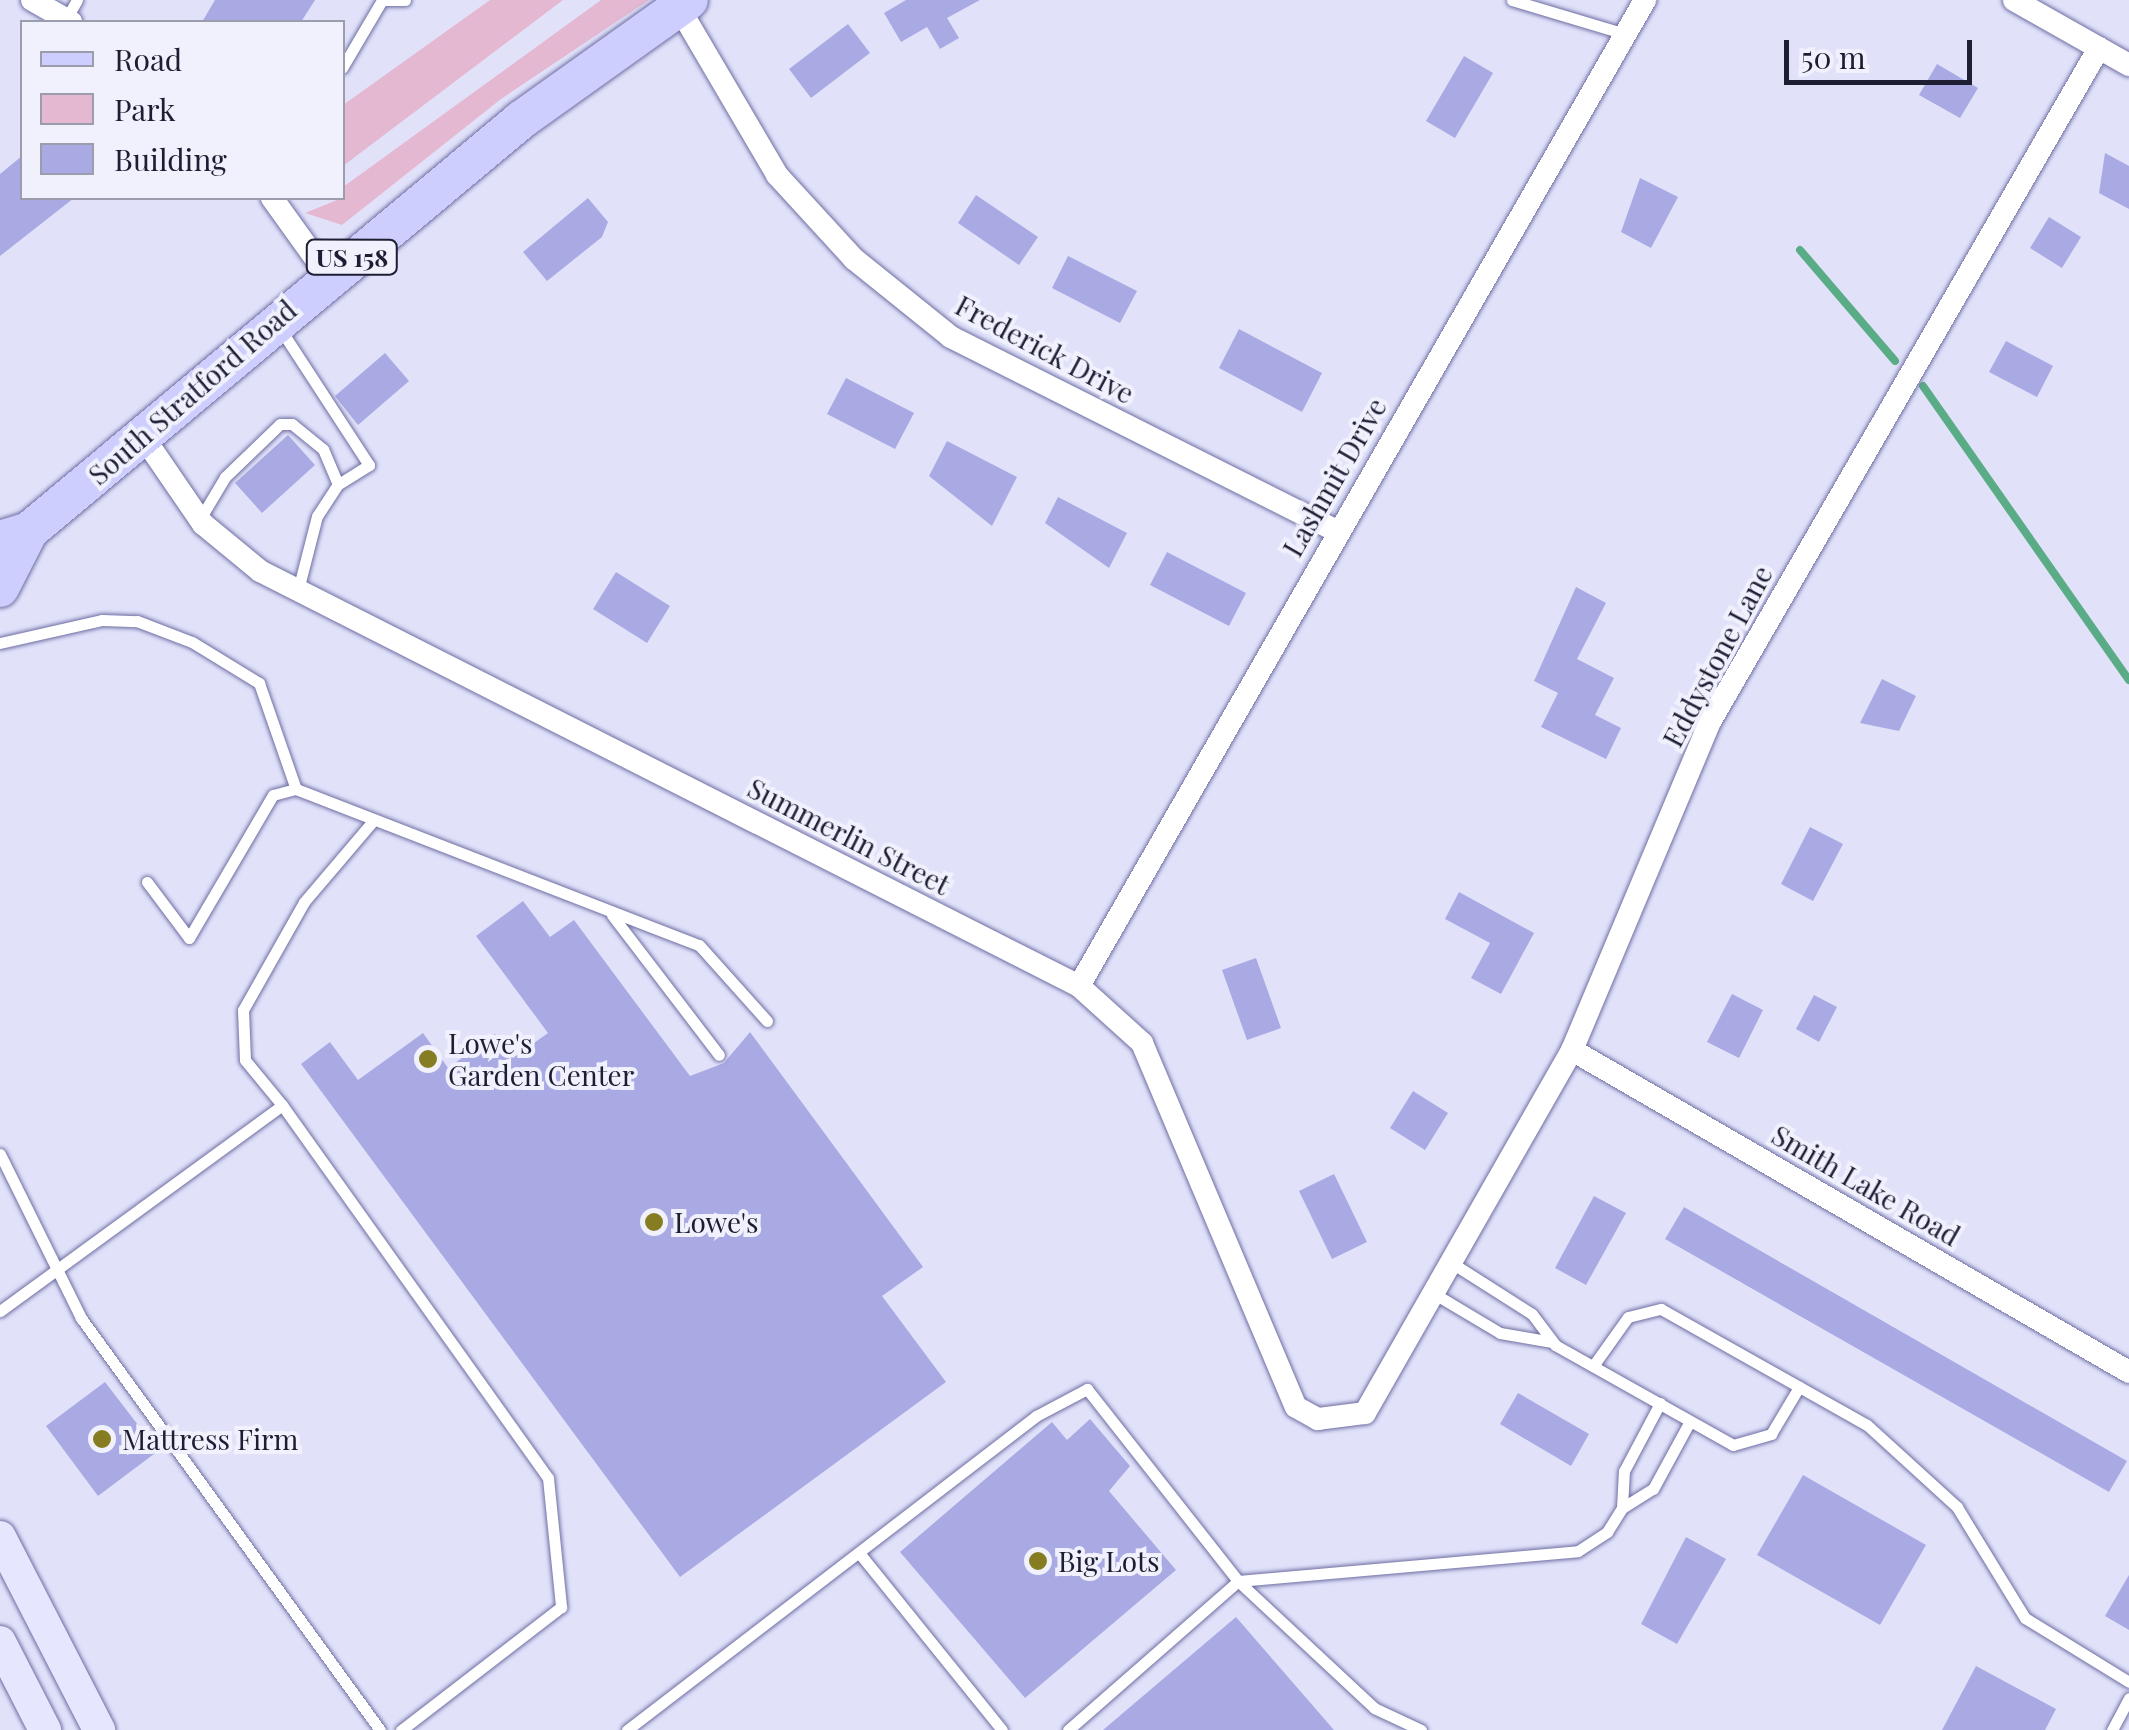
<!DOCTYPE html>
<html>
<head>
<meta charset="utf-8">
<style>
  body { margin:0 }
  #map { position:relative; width:2129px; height:1730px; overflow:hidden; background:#e1e2fa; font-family:"Playfair Display",serif }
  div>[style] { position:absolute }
  .green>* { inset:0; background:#e5b8d2 }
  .stream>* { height:8px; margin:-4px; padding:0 4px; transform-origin:4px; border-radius:4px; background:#59ac86 }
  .building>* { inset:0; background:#a9aae3 }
  .roads { filter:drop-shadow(0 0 2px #6e6ea3) drop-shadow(0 0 2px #6e6ea3) }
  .lane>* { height:11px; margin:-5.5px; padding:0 5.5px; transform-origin:5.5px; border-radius:5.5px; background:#fff }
  .street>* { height:22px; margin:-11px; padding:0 11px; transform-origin:11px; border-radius:11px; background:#fff }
  .secondary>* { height:32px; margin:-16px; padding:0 16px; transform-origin:16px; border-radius:16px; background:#e6e7fe }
  .primary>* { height:38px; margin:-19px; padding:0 19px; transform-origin:19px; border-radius:19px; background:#cecefe }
  .dots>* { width:28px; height:28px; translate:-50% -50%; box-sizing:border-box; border:5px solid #f0f1fd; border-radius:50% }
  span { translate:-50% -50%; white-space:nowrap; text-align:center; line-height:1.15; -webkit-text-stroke:8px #f0f1fd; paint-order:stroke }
  .shield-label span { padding:2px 8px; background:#f0f1fd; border:2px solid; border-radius:8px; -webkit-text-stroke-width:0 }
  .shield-label { font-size:25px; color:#1d1e33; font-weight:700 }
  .street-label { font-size:28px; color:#1d1e33 }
  .poi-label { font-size:28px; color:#1d1e33 }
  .left { translate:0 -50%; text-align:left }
  .legend { position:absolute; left:20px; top:20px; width:325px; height:180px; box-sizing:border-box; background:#f0f1fd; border:2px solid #9c9dac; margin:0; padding:12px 18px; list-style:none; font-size:30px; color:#1d1e33 }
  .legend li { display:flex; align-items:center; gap:20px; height:50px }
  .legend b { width:50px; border:2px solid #9c9dac }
  .scale { position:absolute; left:1784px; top:40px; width:188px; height:45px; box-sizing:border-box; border:5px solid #1d1e33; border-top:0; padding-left:12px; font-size:30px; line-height:35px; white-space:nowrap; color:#1d1e33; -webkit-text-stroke:8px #f0f1fd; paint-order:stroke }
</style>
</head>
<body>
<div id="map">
  <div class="green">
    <div style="clip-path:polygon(490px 0,563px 0,343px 166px,343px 105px)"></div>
    <div style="clip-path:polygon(601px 0,649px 0,501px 99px,342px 225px,305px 213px,342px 198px,343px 187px)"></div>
  </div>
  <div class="stream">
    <div style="left:1800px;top:250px;width:146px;rotate:49.4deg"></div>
    <div style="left:1923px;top:386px;width:359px;rotate:55deg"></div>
  </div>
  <div class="building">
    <div style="clip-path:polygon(215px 0,315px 0,301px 22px,202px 22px)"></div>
    <div style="clip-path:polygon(906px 0,980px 0,947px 18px,959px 38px,940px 49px,927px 27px,901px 42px,884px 13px)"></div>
    <div style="clip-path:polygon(848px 24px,870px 53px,811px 98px,789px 69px)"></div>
    <div style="clip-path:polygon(1464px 56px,1493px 73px,1455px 138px,1426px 121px)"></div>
    <div style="clip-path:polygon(1937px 64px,1978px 88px,1960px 118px,1919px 95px)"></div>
    <div style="clip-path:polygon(2105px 153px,2129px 166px,2129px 209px,2099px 193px)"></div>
    <div style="clip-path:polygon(22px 156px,22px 198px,74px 198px,0 256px,0 174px)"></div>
    <div style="clip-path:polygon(1640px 178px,1678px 197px,1651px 248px,1621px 232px)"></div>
    <div style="clip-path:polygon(976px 195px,1038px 237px,1019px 265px,958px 223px)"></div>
    <div style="clip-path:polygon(588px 198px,608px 222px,602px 237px,547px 281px,523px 252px)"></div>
    <div style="clip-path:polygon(2049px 217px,2081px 237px,2062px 268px,2030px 248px)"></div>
    <div style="clip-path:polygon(1068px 256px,1137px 291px,1120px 323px,1052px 288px)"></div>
    <div style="clip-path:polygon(1239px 329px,1322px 373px,1302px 412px,1219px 368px)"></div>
    <div style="clip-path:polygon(2006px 341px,2053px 366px,2037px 397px,1989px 372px)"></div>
    <div style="clip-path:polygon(385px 353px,409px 381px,358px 425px,335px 396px)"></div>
    <div style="clip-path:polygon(846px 378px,914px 413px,895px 449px,827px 414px)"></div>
    <div style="clip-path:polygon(288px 435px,315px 465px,262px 513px,235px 483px)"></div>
    <div style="clip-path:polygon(947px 441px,1017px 477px,992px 526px,929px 476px)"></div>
    <div style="clip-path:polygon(1058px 497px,1127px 533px,1109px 568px,1045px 523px)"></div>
    <div style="clip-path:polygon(1167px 552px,1246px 593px,1229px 626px,1150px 585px)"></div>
    <div style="clip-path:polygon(616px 572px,670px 606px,647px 643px,593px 609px)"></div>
    <div style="clip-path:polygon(1576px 587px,1606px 603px,1577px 659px,1614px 678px,1595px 715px,1621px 728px,1606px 759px,1541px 727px,1558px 693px,1534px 681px)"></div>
    <div style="clip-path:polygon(1882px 679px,1916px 696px,1899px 731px,1860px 723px)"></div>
    <div style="clip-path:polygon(1810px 827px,1843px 844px,1813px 901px,1781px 884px)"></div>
    <div style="clip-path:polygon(1459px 892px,1534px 933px,1501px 994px,1471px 978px,1490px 943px,1445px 919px)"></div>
    <div style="clip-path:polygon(523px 901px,550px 937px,574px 920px,690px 1076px,724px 1063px,750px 1032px,923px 1267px,882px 1296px,946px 1382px,680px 1577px,301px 1064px,330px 1042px,358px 1080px,423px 1033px,448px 1068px,495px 1034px,513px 1058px,548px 1033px,476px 936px)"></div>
    <div style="clip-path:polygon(1256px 958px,1281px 1028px,1247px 1040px,1222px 970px)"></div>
    <div style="clip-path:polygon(1732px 994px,1763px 1010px,1739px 1058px,1707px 1042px)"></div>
    <div style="clip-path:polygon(1814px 995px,1837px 1007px,1819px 1042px,1796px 1029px)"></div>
    <div style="clip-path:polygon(1413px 1091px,1448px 1113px,1425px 1150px,1390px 1128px)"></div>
    <div style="clip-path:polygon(1334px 1174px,1367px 1242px,1332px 1259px,1299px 1191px)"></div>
    <div style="clip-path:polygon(1594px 1196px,1626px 1213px,1586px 1285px,1555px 1268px)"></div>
    <div style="clip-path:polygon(1684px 1207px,2127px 1461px,2109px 1492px,1665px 1239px)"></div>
    <div style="clip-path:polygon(105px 1382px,158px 1451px,98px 1496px,46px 1426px)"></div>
    <div style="clip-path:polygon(1518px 1393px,1589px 1434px,1571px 1466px,1500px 1424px)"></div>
    <div style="clip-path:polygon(1090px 1419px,1130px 1466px,1109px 1491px,1176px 1570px,1025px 1698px,900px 1552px,1052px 1422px,1067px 1440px)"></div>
    <div style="clip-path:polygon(1803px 1475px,1926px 1545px,1880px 1625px,1757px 1555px)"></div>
    <div style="clip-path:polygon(1686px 1537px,1726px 1559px,1677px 1644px,1641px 1624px)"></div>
    <div style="clip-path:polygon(2129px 1575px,2129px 1630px,2105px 1616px)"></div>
    <div style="clip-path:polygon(1236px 1617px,1334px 1730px,1103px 1730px)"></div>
    <div style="clip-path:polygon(1976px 1666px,2056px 1709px,2045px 1730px,1942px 1730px)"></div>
  </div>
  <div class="roads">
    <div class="lane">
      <div style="left:385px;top:0;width:20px"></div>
      <div style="left:1512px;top:0;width:118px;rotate:16.7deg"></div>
      <div style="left:66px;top:19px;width:22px;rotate:-60deg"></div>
      <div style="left:342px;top:68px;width:79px;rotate:-59.5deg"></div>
      <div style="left:279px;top:327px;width:165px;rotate:56.9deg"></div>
      <div style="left:369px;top:465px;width:36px;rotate:148deg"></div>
      <div style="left:200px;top:519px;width:49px;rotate:-59.2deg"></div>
      <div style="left:225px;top:477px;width:76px;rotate:-43.9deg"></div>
      <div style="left:280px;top:424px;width:12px"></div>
      <div style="left:292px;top:424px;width:40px;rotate:39deg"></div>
      <div style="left:323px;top:449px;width:38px;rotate:67deg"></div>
      <div style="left:338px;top:484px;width:38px;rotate:123deg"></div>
      <div style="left:317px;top:516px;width:76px;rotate:104.4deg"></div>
      <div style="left:0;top:643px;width:105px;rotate:-12.7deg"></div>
      <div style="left:102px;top:620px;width:35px;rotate:2deg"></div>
      <div style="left:137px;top:621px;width:59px;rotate:20.9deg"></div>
      <div style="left:192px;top:642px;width:79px;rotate:31.5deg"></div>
      <div style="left:259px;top:683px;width:112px;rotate:70.8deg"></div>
      <div style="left:147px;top:882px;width:70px;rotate:53.1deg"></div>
      <div style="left:189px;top:938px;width:166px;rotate:-59.6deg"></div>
      <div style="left:273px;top:795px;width:24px;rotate:-15deg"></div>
      <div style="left:296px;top:789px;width:432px;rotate:21.2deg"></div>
      <div style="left:699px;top:945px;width:102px;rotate:48.2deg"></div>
      <div style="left:612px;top:915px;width:176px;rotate:52.6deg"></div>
      <div style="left:282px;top:1105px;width:58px;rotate:-129.4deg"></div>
      <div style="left:245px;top:1060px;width:50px;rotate:-92.3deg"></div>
      <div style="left:243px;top:1010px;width:124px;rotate:-60.5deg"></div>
      <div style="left:304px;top:902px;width:106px;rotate:-49.6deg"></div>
      <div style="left:0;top:1154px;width:183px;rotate:63.7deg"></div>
      <div style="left:81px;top:1318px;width:509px;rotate:54.03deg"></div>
      <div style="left:1455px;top:1265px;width:91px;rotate:32.5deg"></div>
      <div style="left:1532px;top:1314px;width:39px;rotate:53deg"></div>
      <div style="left:1555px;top:1345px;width:204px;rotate:29.3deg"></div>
      <div style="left:1733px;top:1445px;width:40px;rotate:-16deg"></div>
      <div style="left:1771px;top:1434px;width:55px;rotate:-59.2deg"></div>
      <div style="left:1438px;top:1296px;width:72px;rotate:30.8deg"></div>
      <div style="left:1500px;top:1333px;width:53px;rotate:9.8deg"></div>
      <div style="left:0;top:1311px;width:349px;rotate:-36.1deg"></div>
      <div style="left:282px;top:1105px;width:458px;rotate:54.5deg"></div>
      <div style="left:548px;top:1478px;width:130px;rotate:84.2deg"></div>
      <div style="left:561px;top:1607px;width:202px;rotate:142.4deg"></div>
      <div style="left:1593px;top:1366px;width:60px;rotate:-54.5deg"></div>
      <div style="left:1628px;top:1317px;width:34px;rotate:-14deg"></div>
      <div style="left:1661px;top:1309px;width:236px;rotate:29.4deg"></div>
      <div style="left:1867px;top:1425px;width:122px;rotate:42.3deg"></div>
      <div style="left:1957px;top:1507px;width:130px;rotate:58.5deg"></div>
      <div style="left:2025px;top:1618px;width:122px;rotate:31.6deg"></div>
      <div style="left:1622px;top:1508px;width:36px;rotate:-32deg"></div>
      <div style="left:1653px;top:1489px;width:77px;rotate:-61.4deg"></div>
      <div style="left:860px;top:1554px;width:226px;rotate:51.1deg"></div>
      <div style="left:627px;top:1730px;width:516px;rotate:-37.51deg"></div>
      <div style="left:1036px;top:1416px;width:58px;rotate:-27.9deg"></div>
      <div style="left:1087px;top:1389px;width:244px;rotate:51.8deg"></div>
      <div style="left:1238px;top:1581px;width:186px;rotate:43deg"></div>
      <div style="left:1374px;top:1708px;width:52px;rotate:25.1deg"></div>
      <div style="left:1068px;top:1730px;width:226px;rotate:-41.2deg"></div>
      <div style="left:1238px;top:1581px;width:341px;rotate:-5deg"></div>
      <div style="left:1578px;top:1551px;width:35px;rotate:-33deg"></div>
      <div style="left:1607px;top:1532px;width:28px;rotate:-58deg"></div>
      <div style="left:1622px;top:1508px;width:37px;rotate:-87deg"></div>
      <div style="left:1624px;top:1471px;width:77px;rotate:-62.1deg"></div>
      <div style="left:2112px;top:1730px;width:36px;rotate:-62deg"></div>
    </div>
    <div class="street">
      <div style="left:32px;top:0;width:45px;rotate:29.4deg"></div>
      <div style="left:2014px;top:0;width:132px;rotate:29.5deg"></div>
      <div style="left:678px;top:6px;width:196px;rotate:59.6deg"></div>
      <div style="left:777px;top:175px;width:114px;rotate:47.5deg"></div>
      <div style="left:854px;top:259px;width:124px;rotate:38.8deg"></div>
      <div style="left:951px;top:337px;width:431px;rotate:26.7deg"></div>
      <div style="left:272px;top:198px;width:96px;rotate:54.3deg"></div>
      <div style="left:142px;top:435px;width:108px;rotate:55.6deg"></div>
      <div style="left:203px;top:524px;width:74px;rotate:39.5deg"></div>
      <div style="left:260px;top:571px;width:918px;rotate:26.87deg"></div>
      <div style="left:1079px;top:986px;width:85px;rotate:42.1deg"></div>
      <div style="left:1142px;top:1043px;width:395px;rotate:67.1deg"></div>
      <div style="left:1296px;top:1407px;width:25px;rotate:29deg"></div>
      <div style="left:1318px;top:1419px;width:47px;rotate:-7.3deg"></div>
      <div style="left:1365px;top:1413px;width:418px;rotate:-60.3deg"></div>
      <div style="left:1572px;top:1050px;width:358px;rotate:-67.2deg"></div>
      <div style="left:1711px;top:720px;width:776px;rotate:-60deg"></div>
      <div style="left:1079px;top:986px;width:1137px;rotate:-60.14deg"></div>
      <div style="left:1572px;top:1050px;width:643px;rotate:30.03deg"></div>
    </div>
    <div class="secondary">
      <div style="left:0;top:1537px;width:217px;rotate:62.8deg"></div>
      <div style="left:0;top:1642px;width:99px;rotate:62.9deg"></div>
    </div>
    <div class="primary">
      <div style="left:0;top:540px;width:30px;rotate:-17deg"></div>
      <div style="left:29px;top:531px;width:641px;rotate:-39.87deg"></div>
      <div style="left:521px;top:120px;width:206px;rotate:-35.5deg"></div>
      <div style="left:0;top:588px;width:64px;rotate:-63deg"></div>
    </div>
  </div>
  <div class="dots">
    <div style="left:428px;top:1059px;background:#867d23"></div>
    <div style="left:654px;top:1222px;background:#867d23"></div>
    <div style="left:102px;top:1439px;background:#867d23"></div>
    <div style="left:1038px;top:1561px;background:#867d23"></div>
  </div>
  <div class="shield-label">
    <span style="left:352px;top:257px">US 158</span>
  </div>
  <div class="street-label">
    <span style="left:1045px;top:349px;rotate:28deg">Frederick Drive</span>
    <span style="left:192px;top:392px;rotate:-41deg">South Stratford Road</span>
    <span style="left:1334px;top:477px;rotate:-60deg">Lashmit Drive</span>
    <span style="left:1717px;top:656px;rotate:-62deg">Eddystone Lane</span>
    <span style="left:849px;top:836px;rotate:27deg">Summerlin Street</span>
    <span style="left:1866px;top:1185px;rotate:30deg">Smith Lake Road</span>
  </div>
  <div class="poi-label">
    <span class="left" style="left:448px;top:1059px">Lowe's<br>Garden Center</span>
    <span class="left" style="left:674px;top:1222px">Lowe's</span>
    <span class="left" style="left:122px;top:1439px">Mattress Firm</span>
    <span class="left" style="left:1058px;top:1561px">Big Lots</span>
  </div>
  <ul class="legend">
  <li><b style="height:12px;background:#cecefe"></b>Road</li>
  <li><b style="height:28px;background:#e5b8d2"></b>Park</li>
  <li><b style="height:28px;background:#a9aae3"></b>Building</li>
  </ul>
  <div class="scale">50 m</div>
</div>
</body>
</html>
